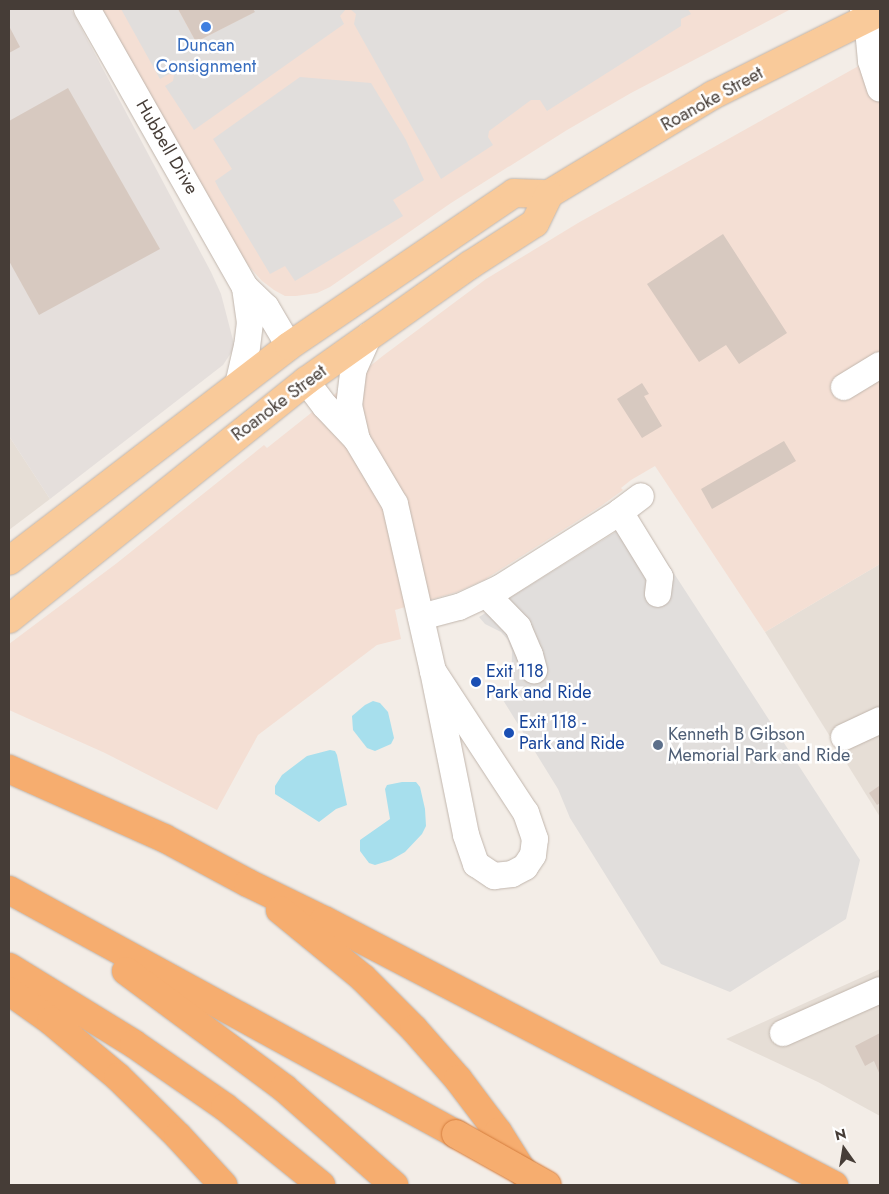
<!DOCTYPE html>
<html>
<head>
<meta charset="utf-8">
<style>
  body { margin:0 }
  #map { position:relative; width:889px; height:1194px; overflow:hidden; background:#f3ede7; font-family:Jost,sans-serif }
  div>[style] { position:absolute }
  .residential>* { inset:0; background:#e6ded6 }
  .commercial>* { inset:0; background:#f4dfd4 }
  .industrial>* { inset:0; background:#e5dfdc }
  .parking>* { inset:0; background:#e1dedc }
  .water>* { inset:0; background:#a7dfed }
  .building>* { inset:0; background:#d7c9c0 }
  .roads { filter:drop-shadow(0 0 1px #c1b6ad) drop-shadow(0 0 1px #c1b6ad) }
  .minor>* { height:26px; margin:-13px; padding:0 13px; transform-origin:13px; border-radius:13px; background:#fff }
  .major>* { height:28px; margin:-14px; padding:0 14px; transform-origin:14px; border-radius:14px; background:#f9ca9a }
  .highway>* { height:28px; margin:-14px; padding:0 14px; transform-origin:14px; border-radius:14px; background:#f6ad6f }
  .bridges { filter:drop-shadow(0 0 1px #d57e3f) drop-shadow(0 0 1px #d57e3f) }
  .highway-bridge>* { height:28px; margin:-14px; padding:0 14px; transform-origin:14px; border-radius:14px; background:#f6ad6f }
  .dots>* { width:14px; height:14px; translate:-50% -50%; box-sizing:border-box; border:2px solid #fff; border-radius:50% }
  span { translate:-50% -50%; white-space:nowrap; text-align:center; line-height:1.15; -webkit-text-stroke:5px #fff; paint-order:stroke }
  .shop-label { font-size:18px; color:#366cbe }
  .street-label { font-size:18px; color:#463d37 }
  .transit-label { font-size:18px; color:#164399 }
  .left { translate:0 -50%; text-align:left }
  .service-label { font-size:18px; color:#4e5e75 }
  .frame { position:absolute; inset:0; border:10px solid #463d37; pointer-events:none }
  .north { position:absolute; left:819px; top:1124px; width:50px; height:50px; -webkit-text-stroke:4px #fff; paint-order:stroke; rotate:347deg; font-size:14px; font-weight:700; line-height:20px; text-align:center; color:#463d37 }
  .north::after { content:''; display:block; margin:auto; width:18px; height:22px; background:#463d37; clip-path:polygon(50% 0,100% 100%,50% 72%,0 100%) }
</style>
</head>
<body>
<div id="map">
  <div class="residential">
    <div style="clip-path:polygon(9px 436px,50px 499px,9px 530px)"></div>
    <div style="clip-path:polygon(880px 564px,880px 817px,765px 632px)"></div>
    <div style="clip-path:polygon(880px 969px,880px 1116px,818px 1082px,726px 1039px)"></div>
  </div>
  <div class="commercial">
    <div style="clip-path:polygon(102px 9px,791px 9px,631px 93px,567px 130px,451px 203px,330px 287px,317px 293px,296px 296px,285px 296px,274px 290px,262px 281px,240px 256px)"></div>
    <div style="clip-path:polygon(880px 54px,880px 564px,765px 632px,655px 466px,631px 480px,621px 488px,623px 490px,601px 506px,484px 580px,457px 592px,395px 610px,401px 639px,377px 645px,258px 735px,217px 810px,105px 753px,9px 710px,9px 644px,117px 563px,264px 445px,267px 448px,384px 355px,486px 279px,578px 223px)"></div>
  </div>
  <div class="industrial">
    <div style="clip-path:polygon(9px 9px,71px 9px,211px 272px,221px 294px,234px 344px,233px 350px,223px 365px,50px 499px,9px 436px)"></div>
  </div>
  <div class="parking">
    <div style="clip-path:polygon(121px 9px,178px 9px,196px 42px,254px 12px,253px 9px,346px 9px,340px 16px,344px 24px,194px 130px,165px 86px,173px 81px,174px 75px,169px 74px,160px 79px)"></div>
    <div style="clip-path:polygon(350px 9px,688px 9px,691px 14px,681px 19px,681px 26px,547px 111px,540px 100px,531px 100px,489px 131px,488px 137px,493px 145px,441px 179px,354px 24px,356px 14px)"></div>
    <div style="clip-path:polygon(300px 77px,371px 83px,406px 140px,424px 180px,393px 200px,403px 216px,295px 281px,285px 266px,270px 274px,219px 189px,215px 181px,232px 169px,213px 139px)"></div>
    <div style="clip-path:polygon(638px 518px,860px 860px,846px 919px,730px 992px,661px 964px,570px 818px,558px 789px,503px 700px,511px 695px,512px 651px,508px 640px,501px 632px,485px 624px,479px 617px)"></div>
  </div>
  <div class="water">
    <div style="clip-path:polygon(373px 701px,380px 703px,388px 712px,394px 738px,391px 744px,375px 751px,367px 748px,353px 730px,352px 716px,365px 705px)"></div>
    <div style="clip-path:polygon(330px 750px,335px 751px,337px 755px,347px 805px,336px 809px,319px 822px,275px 794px,275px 786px,282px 775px,307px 756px)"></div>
    <div style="clip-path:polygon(402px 782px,416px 782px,420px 787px,425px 809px,426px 826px,422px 834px,405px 852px,391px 860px,375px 865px,369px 863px,360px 851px,360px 840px,390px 819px,385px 789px,387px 785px)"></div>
  </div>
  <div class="building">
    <div style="clip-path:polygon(178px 9px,253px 9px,255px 12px,196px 42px)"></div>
    <div style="clip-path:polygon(9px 26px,20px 47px,9px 53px)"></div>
    <div style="clip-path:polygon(68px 88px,160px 249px,39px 315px,9px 261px,9px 121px)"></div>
    <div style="clip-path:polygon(723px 234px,787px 333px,739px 364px,726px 345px,699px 362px,647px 284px)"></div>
    <div style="clip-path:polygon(642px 383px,649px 394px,644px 396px,662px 426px,642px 438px,617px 399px)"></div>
    <div style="clip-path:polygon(784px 441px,796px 461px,712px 509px,701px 489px)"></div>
    <div style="clip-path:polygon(879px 786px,880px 803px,877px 805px,869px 793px)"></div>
    <div style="clip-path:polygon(880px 1033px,880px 1075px,874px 1061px,865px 1066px,855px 1046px)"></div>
  </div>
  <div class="roads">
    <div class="minor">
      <div style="left:87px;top:9px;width:320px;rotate:60.4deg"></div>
      <div style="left:245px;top:287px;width:29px;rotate:44deg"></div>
      <div style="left:266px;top:307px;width:45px;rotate:59.5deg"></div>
      <div style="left:863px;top:9px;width:10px;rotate:66deg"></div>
      <div style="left:867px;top:18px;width:43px;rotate:84.7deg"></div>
      <div style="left:871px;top:61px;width:29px;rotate:72deg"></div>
      <div style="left:306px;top:381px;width:31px;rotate:53deg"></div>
      <div style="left:325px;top:406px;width:47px;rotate:46.7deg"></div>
      <div style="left:357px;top:440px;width:74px;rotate:59.3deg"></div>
      <div style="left:395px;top:504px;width:171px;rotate:77.2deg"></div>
      <div style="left:433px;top:671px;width:167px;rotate:78.6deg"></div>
      <div style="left:466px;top:835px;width:31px;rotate:71deg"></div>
      <div style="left:476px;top:864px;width:22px;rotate:34deg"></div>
      <div style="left:494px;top:876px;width:18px;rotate:-6deg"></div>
      <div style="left:512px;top:874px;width:15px;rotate:-28deg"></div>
      <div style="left:525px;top:867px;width:14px;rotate:-56deg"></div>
      <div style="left:533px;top:855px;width:16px;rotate:-83deg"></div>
      <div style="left:535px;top:839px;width:28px;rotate:-109deg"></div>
      <div style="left:526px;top:813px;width:170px;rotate:-123.2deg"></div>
      <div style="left:238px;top:385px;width:39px;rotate:-77deg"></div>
      <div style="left:247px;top:347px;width:24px;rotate:-83deg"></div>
      <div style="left:250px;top:323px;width:36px;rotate:-98deg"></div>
      <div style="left:844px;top:387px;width:42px;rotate:-31.4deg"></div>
      <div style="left:357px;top:440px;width:35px;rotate:-103deg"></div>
      <div style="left:349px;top:406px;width:35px;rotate:-83deg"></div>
      <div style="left:353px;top:371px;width:39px;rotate:-66deg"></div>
      <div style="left:620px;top:512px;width:76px;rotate:58.4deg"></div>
      <div style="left:660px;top:577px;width:17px;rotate:97deg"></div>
      <div style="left:487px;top:595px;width:45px;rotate:45.9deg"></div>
      <div style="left:518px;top:627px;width:30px;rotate:67deg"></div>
      <div style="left:530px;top:655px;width:16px;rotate:75deg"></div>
      <div style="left:421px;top:617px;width:39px;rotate:-15deg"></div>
      <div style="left:459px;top:607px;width:45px;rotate:-24.9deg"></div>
      <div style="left:500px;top:588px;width:142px;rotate:-32.3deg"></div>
      <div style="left:620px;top:512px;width:26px;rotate:-37deg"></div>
      <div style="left:844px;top:737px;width:40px;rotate:-25deg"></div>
      <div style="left:783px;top:1033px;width:106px;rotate:-23.9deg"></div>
    </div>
    <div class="major">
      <div style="left:9px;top:561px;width:353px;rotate:-37.5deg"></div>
      <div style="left:289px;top:346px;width:272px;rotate:-34.2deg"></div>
      <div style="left:514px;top:193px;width:35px;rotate:2deg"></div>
      <div style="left:549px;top:194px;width:192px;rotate:-31.1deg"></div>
      <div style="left:713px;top:95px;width:186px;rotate:-26.4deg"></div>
      <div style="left:9px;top:619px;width:381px;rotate:-38.7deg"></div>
      <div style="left:306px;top:381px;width:201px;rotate:-35.3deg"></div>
      <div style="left:470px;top:265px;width:77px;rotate:-32.9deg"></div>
      <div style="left:535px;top:223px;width:32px;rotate:-64deg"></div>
    </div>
    <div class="highway">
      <div style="left:9px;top:769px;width:170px;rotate:24deg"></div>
      <div style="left:164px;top:838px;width:95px;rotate:28.2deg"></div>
      <div style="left:248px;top:883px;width:85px;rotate:26deg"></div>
      <div style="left:324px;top:920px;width:575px;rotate:27.46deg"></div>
      <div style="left:9px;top:890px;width:509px;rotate:28.63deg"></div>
      <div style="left:280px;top:910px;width:107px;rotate:39.3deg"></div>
      <div style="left:363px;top:978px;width:72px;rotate:45deg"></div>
      <div style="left:414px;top:1029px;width:67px;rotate:48.7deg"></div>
      <div style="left:458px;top:1079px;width:66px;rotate:53deg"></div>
      <div style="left:498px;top:1132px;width:54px;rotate:57.8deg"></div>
      <div style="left:9px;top:967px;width:147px;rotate:31.6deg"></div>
      <div style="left:134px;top:1044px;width:111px;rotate:34.7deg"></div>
      <div style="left:225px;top:1107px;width:124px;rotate:39.1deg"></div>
      <div style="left:126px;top:971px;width:197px;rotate:36.5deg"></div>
      <div style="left:284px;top:1088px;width:147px;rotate:41.4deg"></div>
      <div style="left:9px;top:991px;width:52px;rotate:35.5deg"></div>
      <div style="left:51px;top:1021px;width:87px;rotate:39.9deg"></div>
      <div style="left:118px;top:1077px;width:84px;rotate:44.5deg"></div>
      <div style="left:178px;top:1136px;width:67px;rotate:47.4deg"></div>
    </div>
  </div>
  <div class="bridges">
    <div class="highway-bridge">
      <div style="left:456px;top:1134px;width:104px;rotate:29.3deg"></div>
    </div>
  </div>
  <div class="dots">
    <div style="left:206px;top:27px;background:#3f7fe0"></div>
    <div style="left:476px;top:682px;background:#1a4fb4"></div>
    <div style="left:509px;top:733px;background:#1a4fb4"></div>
    <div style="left:658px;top:745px;background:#5c6f8a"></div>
  </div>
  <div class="shop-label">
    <span style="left:206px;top:56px">Duncan<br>Consignment</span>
  </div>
  <div class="street-label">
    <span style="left:712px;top:99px;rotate:-29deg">Roanoke Street</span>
    <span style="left:167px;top:147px;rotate:60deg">Hubbell Drive</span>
    <span style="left:279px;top:403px;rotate:-37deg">Roanoke Street</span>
  </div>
  <div class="transit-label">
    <span class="left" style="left:486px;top:682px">Exit 118<br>Park and Ride</span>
    <span class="left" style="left:519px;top:733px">Exit 118 -<br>Park and Ride</span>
  </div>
  <div class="service-label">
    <span class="left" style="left:668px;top:745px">Kenneth B Gibson<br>Memorial Park and Ride</span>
  </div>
  <div class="frame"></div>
  <div class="north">N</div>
</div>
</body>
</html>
